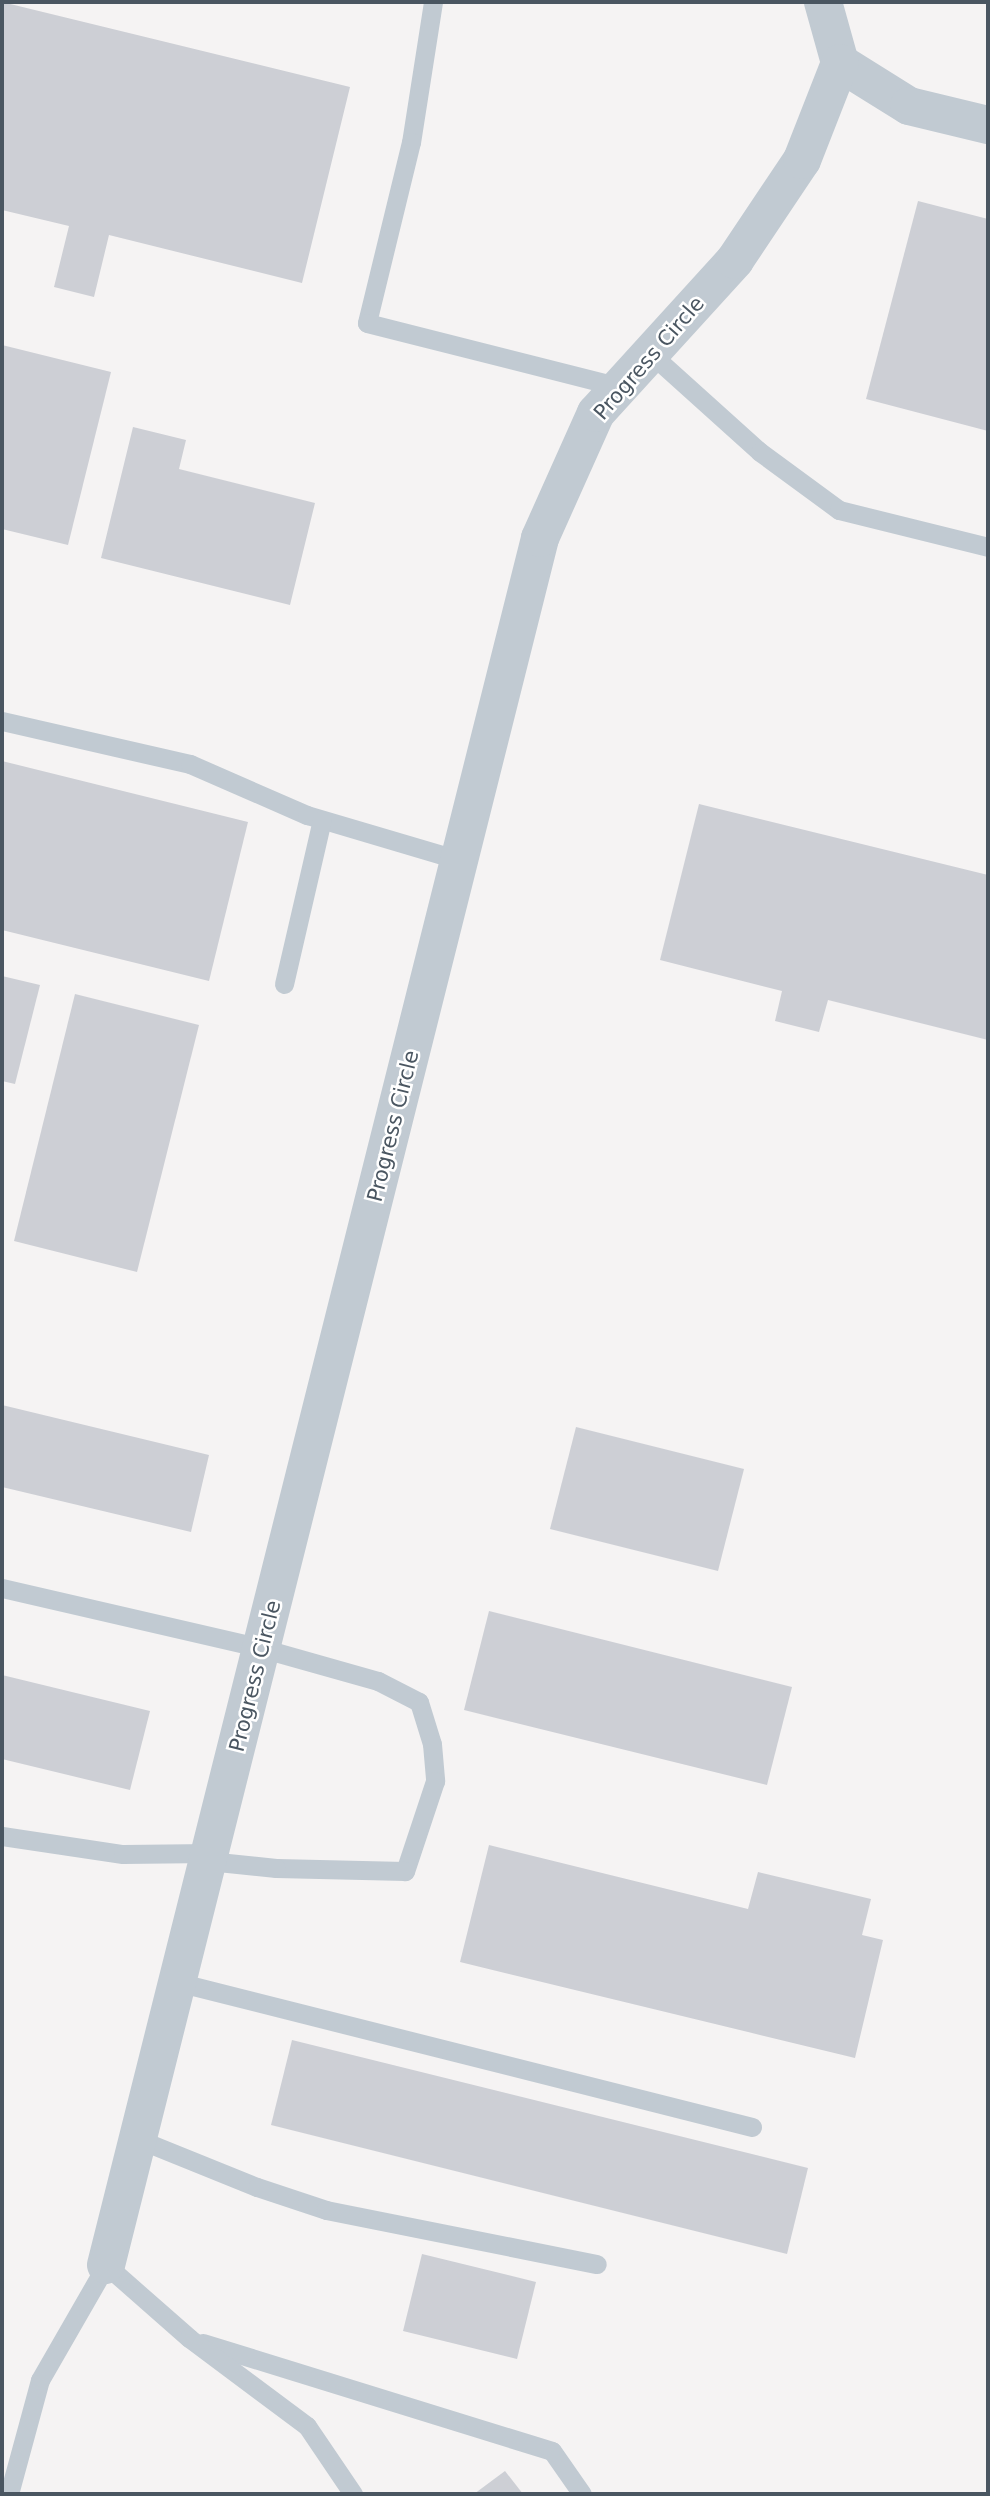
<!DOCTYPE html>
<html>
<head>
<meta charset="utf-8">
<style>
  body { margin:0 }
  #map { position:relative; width:990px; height:2496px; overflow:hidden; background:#f5f3f3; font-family:"DejaVu Sans",sans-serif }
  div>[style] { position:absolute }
  .building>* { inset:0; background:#cdcfd5 }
  .lane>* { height:19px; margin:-9.5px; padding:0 9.5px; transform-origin:9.5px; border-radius:9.5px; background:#c1cad2 }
  .street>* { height:38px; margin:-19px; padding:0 19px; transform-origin:19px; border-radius:19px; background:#c1cad2 }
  span { translate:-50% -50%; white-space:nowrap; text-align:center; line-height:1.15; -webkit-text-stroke:5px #fff; paint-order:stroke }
  .street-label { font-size:21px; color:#4a5661 }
  .frame { position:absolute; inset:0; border:4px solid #4a5661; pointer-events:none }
</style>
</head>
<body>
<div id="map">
  <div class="building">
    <div style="clip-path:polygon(2px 2px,350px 87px,302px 283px,109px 235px,94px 297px,54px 287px,69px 226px,2px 210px)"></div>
    <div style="clip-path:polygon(918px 201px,988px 219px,988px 431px,866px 399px)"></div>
    <div style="clip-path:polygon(2px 345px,111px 372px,68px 545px,2px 529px)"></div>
    <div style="clip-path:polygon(133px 427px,186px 440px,179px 469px,315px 503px,290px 605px,101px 558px)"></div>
    <div style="clip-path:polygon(2px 761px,248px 822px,209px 981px,2px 930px)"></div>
    <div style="clip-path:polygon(699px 804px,988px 875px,988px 1040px,828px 1000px,819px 1032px,775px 1021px,782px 991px,660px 960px)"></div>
    <div style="clip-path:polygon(2px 976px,40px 985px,15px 1084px,2px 1081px)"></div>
    <div style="clip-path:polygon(75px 994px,199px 1025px,137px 1272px,14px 1241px)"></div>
    <div style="clip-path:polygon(2px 1405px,209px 1455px,191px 1532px,2px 1487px)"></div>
    <div style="clip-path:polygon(576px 1427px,744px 1469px,718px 1571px,550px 1529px)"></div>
    <div style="clip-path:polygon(489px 1611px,792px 1687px,767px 1785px,464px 1710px)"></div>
    <div style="clip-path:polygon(2px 1675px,150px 1711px,130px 1790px,2px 1759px)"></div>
    <div style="clip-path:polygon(489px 1845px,748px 1909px,758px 1872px,871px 1899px,862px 1935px,883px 1940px,855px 2058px,460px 1962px)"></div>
    <div style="clip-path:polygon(292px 2040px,808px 2168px,787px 2254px,271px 2125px)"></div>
    <div style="clip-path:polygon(422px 2254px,536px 2282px,517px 2359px,403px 2331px)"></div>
    <div style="clip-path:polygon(505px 2471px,523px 2494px,474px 2494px)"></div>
  </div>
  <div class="lane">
    <div style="left:433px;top:2px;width:142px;rotate:98.9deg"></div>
    <div style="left:411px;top:142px;width:186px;rotate:103.7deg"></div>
    <div style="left:367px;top:323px;width:261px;rotate:14.2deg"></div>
    <div style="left:650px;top:353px;width:148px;rotate:42deg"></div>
    <div style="left:760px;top:452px;width:98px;rotate:36.3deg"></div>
    <div style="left:839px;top:510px;width:154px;rotate:13.9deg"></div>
    <div style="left:2px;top:721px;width:193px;rotate:12.9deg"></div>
    <div style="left:190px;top:764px;width:128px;rotate:23.6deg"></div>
    <div style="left:307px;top:815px;width:159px;rotate:16.5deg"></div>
    <div style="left:284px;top:984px;width:168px;rotate:-77deg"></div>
    <div style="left:2px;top:1588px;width:266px;rotate:13deg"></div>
    <div style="left:261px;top:1648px;width:122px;rotate:15.8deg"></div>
    <div style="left:378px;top:1681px;width:46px;rotate:27.1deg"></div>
    <div style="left:419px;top:1702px;width:44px;rotate:72.8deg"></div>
    <div style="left:432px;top:1744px;width:37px;rotate:85deg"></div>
    <div style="left:435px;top:1781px;width:95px;rotate:108.4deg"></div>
    <div style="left:405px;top:1871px;width:129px;rotate:-178.7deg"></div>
    <div style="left:276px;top:1868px;width:68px;rotate:-174.1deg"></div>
    <div style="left:2px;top:1836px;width:122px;rotate:8.5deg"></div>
    <div style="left:123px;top:1854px;width:87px;rotate:-0.7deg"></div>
    <div style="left:177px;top:1982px;width:593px;rotate:14.15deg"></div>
    <div style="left:138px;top:2139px;width:128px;rotate:22deg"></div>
    <div style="left:257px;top:2187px;width:73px;rotate:18.4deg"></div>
    <div style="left:326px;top:2210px;width:276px;rotate:11.3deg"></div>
    <div style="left:203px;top:2343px;width:365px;rotate:17.2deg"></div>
    <div style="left:552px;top:2451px;width:52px;rotate:55.1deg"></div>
    <div style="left:9px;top:2494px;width:118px;rotate:-74.8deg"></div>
    <div style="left:40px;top:2380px;width:133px;rotate:-60.1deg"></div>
    <div style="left:106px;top:2265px;width:111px;rotate:41.3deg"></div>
    <div style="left:189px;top:2338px;width:147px;rotate:36.7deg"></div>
    <div style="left:307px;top:2426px;width:82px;rotate:55.9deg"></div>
  </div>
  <div class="street">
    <div style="left:823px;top:2px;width:63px;rotate:74.4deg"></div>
    <div style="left:840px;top:63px;width:81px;rotate:31.9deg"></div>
    <div style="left:909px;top:106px;width:81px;rotate:13.5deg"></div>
    <div style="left:106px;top:2265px;width:1781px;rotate:-75.89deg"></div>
    <div style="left:540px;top:538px;width:137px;rotate:-65.9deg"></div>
    <div style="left:596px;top:413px;width:207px;rotate:-47.7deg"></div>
    <div style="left:735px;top:260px;width:120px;rotate:-56.2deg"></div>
    <div style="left:802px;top:160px;width:104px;rotate:-68.6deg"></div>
  </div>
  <div class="street-label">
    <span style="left:649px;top:358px;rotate:-49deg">Progress Circle</span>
    <span style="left:393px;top:1126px;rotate:-76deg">Progress Circle</span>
    <span style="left:255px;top:1676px;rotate:-76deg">Progress Circle</span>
  </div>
  <div class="frame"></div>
</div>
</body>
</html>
